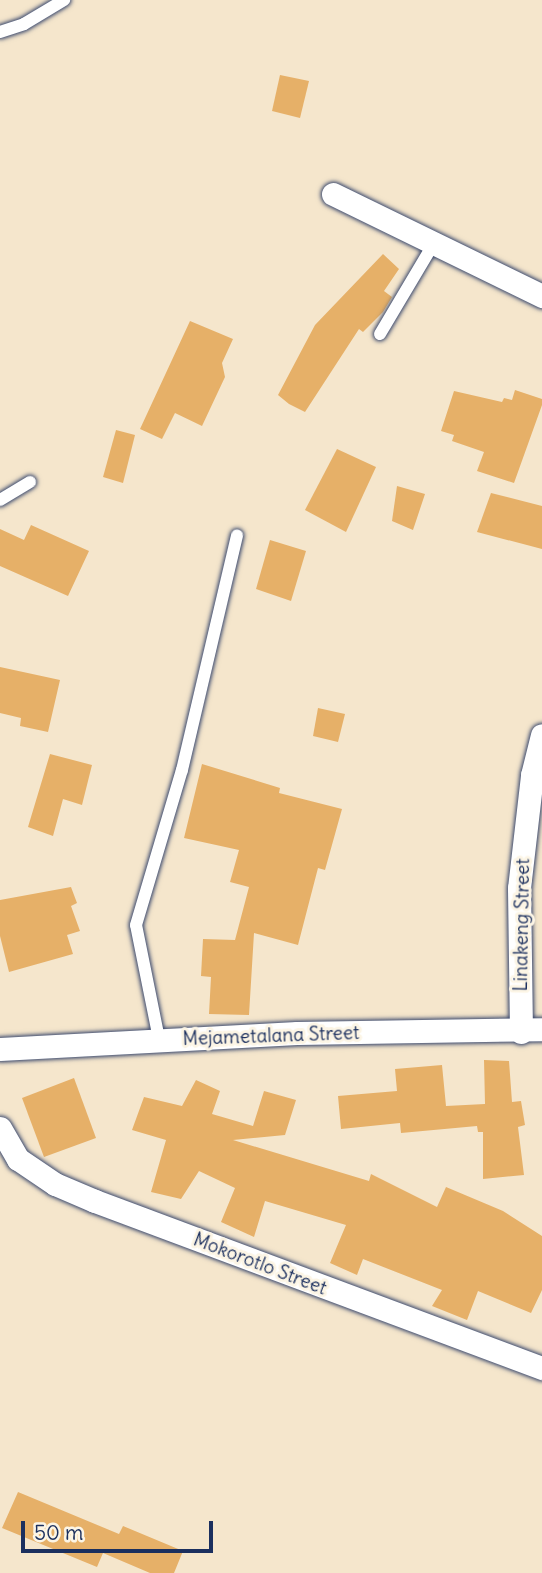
<!DOCTYPE html>
<html>
<head>
<meta charset="utf-8">
<style>
  body { margin:0 }
  #map { position:relative; width:542px; height:1573px; overflow:hidden; background:#f5e6cc; font-family:Delius,sans-serif }
  div>[style] { position:absolute }
  .building>* { inset:0; background:#e6b068 }
  .roads { filter:drop-shadow(0 0 2px #3c4a6e) drop-shadow(0 0 2px #3c4a6e) }
  .lane>* { height:12px; margin:-6px; padding:0 6px; transform-origin:6px; border-radius:6px; background:#fff }
  .street>* { height:23px; margin:-11.5px; padding:0 11.5px; transform-origin:11.5px; border-radius:11.5px; background:#fff }
  span { translate:-50% -50%; white-space:nowrap; text-align:center; line-height:1.15; -webkit-text-stroke:6px #fcf5e5; paint-order:stroke }
  .street-label { font-size:19px; color:#1b2f5e }
  .scale { position:absolute; left:21px; top:1521px; width:192px; height:32px; box-sizing:border-box; border:4px solid #1b2f5e; border-top:0; padding-left:9px; font-size:21px; line-height:24px; white-space:nowrap; color:#1b2f5e; -webkit-text-stroke:5px #fcf5e5; paint-order:stroke }
</style>
</head>
<body>
<div id="map">
  <div class="building">
    <div style="clip-path:polygon(280px 75px,309px 81px,300px 118px,272px 111px)"></div>
    <div style="clip-path:polygon(383px 254px,399px 269px,384px 291px,392px 297px,383px 312px,363px 332px,359px 329px,305px 412px,289px 404px,278px 395px,315px 325px)"></div>
    <div style="clip-path:polygon(190px 321px,233px 339px,222px 363px,225px 377px,202px 426px,175px 413px,162px 439px,140px 429px)"></div>
    <div style="clip-path:polygon(515px 390px,542px 399px,542px 405px,514px 483px,477px 471px,484px 452px,452px 441px,454px 435px,441px 431px,454px 391px,502px 402px,504px 398px,512px 400px)"></div>
    <div style="clip-path:polygon(116px 430px,135px 435px,123px 483px,103px 477px)"></div>
    <div style="clip-path:polygon(337px 449px,376px 467px,346px 532px,305px 510px)"></div>
    <div style="clip-path:polygon(397px 486px,425px 494px,413px 530px,392px 521px)"></div>
    <div style="clip-path:polygon(491px 493px,542px 506px,542px 549px,477px 532px)"></div>
    <div style="clip-path:polygon(31px 525px,89px 551px,68px 596px,0 566px,0 529px,24px 540px)"></div>
    <div style="clip-path:polygon(270px 540px,306px 551px,291px 601px,256px 589px)"></div>
    <div style="clip-path:polygon(0 667px,60px 680px,48px 732px,20px 726px,21px 718px,0 713px)"></div>
    <div style="clip-path:polygon(318px 708px,345px 714px,338px 742px,313px 736px)"></div>
    <div style="clip-path:polygon(50px 754px,92px 765px,82px 805px,63px 799px,53px 836px,28px 827px)"></div>
    <div style="clip-path:polygon(202px 764px,280px 788px,279px 793px,342px 809px,325px 870px,318px 868px,298px 945px,254px 933px,249px 1015px,209px 1014px,211px 977px,201px 976px,203px 939px,235px 940px,249px 887px,230px 882px,239px 850px,184px 838px)"></div>
    <div style="clip-path:polygon(71px 887px,77px 903px,71px 906px,80px 931px,67px 935px,73px 954px,9px 972px,0 936px,0 900px)"></div>
    <div style="clip-path:polygon(484px 1060px,509px 1061px,512px 1102px,521px 1101px,525px 1125px,518px 1127px,524px 1175px,483px 1179px,483px 1132px,478px 1132px,477px 1126px,401px 1133px,400px 1123px,341px 1129px,338px 1096px,397px 1091px,395px 1069px,442px 1065px,446px 1106px,485px 1104px)"></div>
    <div style="clip-path:polygon(74px 1078px,96px 1138px,44px 1157px,22px 1098px)"></div>
    <div style="clip-path:polygon(196px 1080px,220px 1091px,212px 1114px,253px 1126px,264px 1091px,296px 1100px,285px 1135px,233px 1140px,369px 1181px,371px 1174px,437px 1207px,446px 1187px,503px 1211px,542px 1236px,542px 1290px,531px 1313px,478px 1291px,467px 1320px,432px 1306px,442px 1290px,363px 1259px,357px 1275px,330px 1263px,346px 1225px,265px 1201px,254px 1237px,221px 1222px,235px 1188px,199px 1171px,181px 1199px,151px 1192px,166px 1140px,132px 1130px,144px 1097px,182px 1106px)"></div>
    <div style="clip-path:polygon(18px 1492px,119px 1534px,123px 1526px,183px 1551px,174px 1573px,150px 1573px,103px 1553px,97px 1567px,2px 1528px)"></div>
  </div>
  <div class="roads">
    <div class="lane">
      <div style="left:0;top:32px;width:25px;rotate:-18deg"></div>
      <div style="left:24px;top:24px;width:47px;rotate:-31deg"></div>
      <div style="left:380px;top:334px;width:106px;rotate:-59.3deg"></div>
      <div style="left:0;top:500px;width:35px;rotate:-31deg"></div>
      <div style="left:159px;top:1039px;width:116px;rotate:-101.4deg"></div>
      <div style="left:136px;top:925px;width:162px;rotate:-73.5deg"></div>
      <div style="left:182px;top:770px;width:241px;rotate:-76.8deg"></div>
    </div>
    <div class="street">
      <div style="left:333px;top:194px;width:233px;rotate:26deg"></div>
      <div style="left:521px;top:1032px;width:144px;rotate:-90.8deg"></div>
      <div style="left:519px;top:888px;width:114px;rotate:-83.4deg"></div>
      <div style="left:532px;top:775px;width:41px;rotate:-76deg"></div>
      <div style="left:0;top:1049px;width:297px;rotate:-3.1deg"></div>
      <div style="left:297px;top:1033px;width:245px;rotate:-0.9deg"></div>
      <div style="left:0;top:1128px;width:36px;rotate:60deg"></div>
      <div style="left:18px;top:1159px;width:45px;rotate:34deg"></div>
      <div style="left:55px;top:1184px;width:43px;rotate:23deg"></div>
      <div style="left:95px;top:1201px;width:477px;rotate:20.5deg"></div>
    </div>
  </div>
  <div class="street-label">
    <span style="left:522px;top:925px;rotate:-89deg">Linakeng Street</span>
    <span style="left:271px;top:1036px;rotate:-2deg">Mejametalana Street</span>
    <span style="left:260px;top:1264px;rotate:21deg">Mokorotlo Street</span>
  </div>
  <div class="scale">50 m</div>
</div>
</body>
</html>
